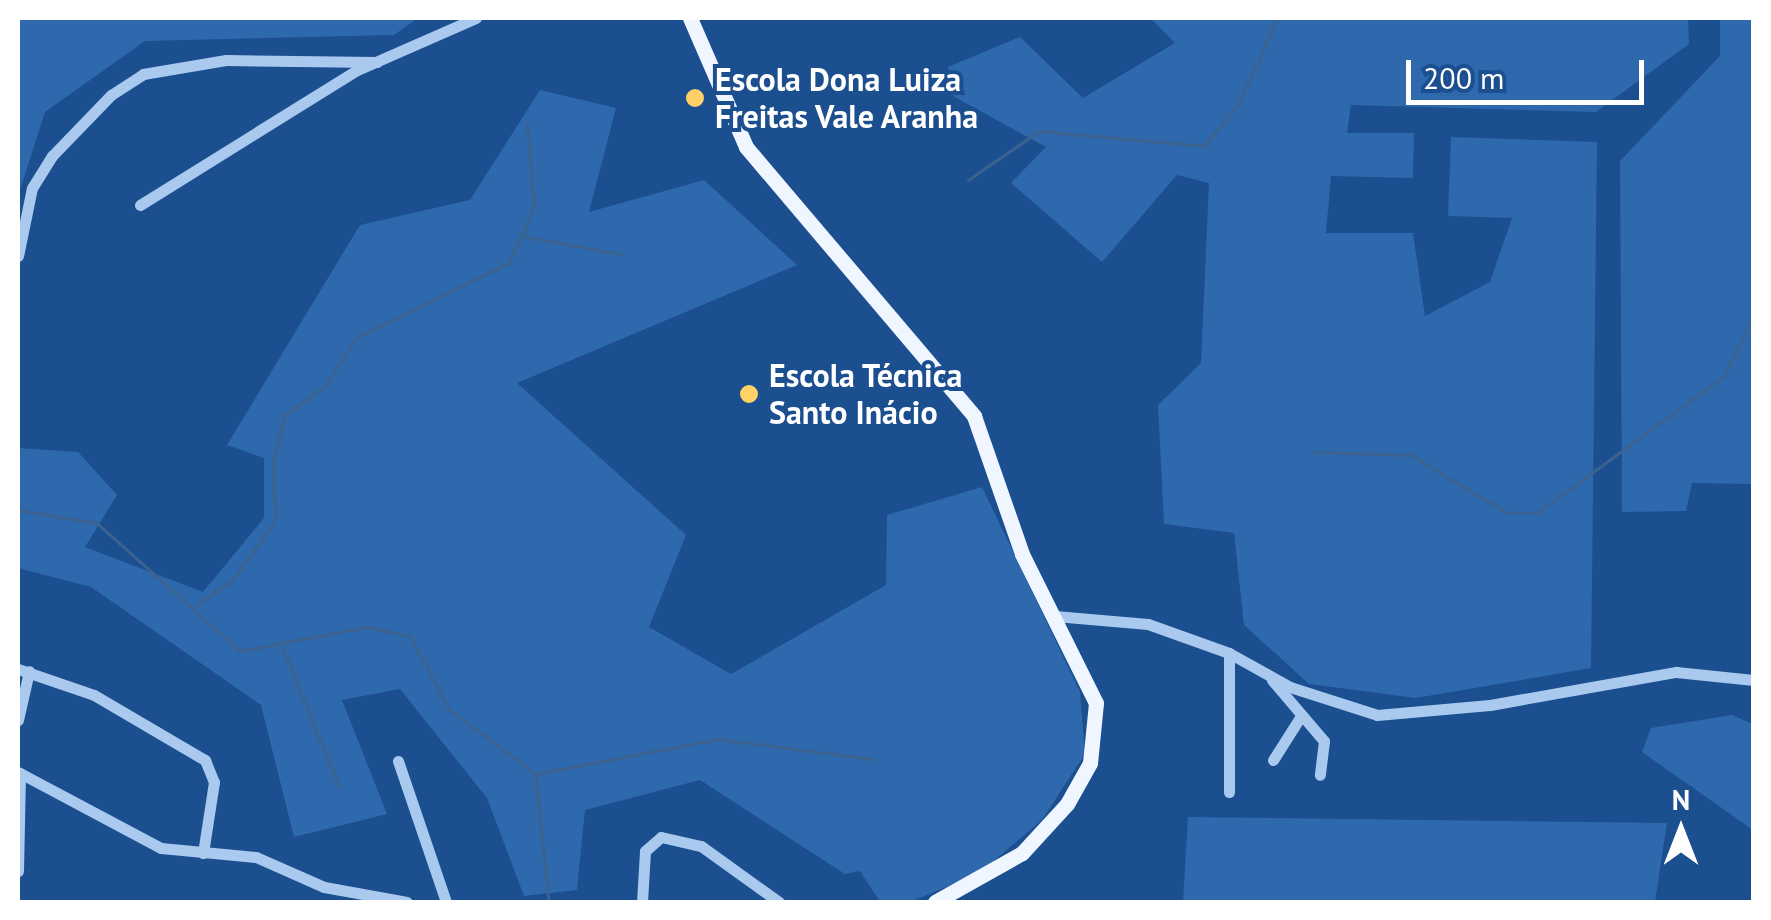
<!DOCTYPE html>
<html>
<head>
<meta charset="utf-8">
<style>
  body { margin:0 }
  #map { position:relative; width:1771px; height:920px; overflow:hidden; background:#1b4f8f; font-family:"PT Sans",sans-serif }
  div>[style] { position:absolute }
  .green>* { inset:0; background:#2e69ad }
  .stream>* { height:2.5px; margin:-1.25px; padding:0 1.25px; transform-origin:1.25px; border-radius:1.25px; background:#3c6290 }
  .minor>* { height:11px; margin:-5.5px; padding:0 5.5px; transform-origin:5.5px; border-radius:5.5px; background:#a9c9ee }
  .major>* { height:15px; margin:-7.5px; padding:0 7.5px; transform-origin:7.5px; border-radius:7.5px; background:#f0f6ff }
  .dots>* { width:28px; height:28px; translate:-50% -50%; box-sizing:border-box; border:5px solid #1b4f8f; border-radius:50% }
  span { translate:-50% -50%; white-space:nowrap; text-align:center; line-height:1.15; -webkit-text-stroke:8px #1b4f8f; paint-order:stroke }
  .poi-label { font-size:32px; color:#fff; font-weight:700 }
  .left { translate:0 -50%; text-align:left }
  .frame { position:absolute; inset:0; border:20px solid #fff; pointer-events:none }
  .north { position:absolute; left:1631px; top:780px; width:100px; height:100px; -webkit-text-stroke:8px #1b4f8f; paint-order:stroke; rotate:0deg; font-size:28px; font-weight:700; line-height:40px; text-align:center; color:#fff }
  .north::after { content:''; display:block; margin:auto; width:35px; height:45px; background:#fff; clip-path:polygon(50% 0,100% 100%,50% 72%,0 100%) }
  .scale { position:absolute; left:1406px; top:60px; width:238px; height:45px; box-sizing:border-box; border:5px solid #fff; border-top:0; padding-left:12px; font-size:30px; line-height:35px; white-space:nowrap; color:#fff; -webkit-text-stroke:8px #1b4f8f; paint-order:stroke }
</style>
</head>
<body>
<div id="map">
  <div class="green">
    <div style="clip-path:polygon(18px 18px,418px 18px,394px 35px,145px 41px,45px 112px,18px 196px)"></div>
    <div style="clip-path:polygon(1150px 18px,1688px 18px,1689px 44px,1596px 112px,1351px 105px,1347px 133px,1414px 133px,1413px 178px,1331px 176px,1326px 233px,1413px 233px,1425px 316px,1490px 282px,1512px 218px,1448px 216px,1451px 137px,1597px 142px,1591px 668px,1416px 698px,1309px 684px,1244px 625px,1234px 533px,1164px 524px,1158px 405px,1201px 363px,1209px 183px,1177px 175px,1102px 262px,1011px 183px,1046px 147px,953px 96px,948px 67px,1020px 37px,1083px 98px,1175px 43px)"></div>
    <div style="clip-path:polygon(1720px 18px,1753px 18px,1753px 484px,1692px 483px,1686px 511px,1622px 512px,1620px 161px,1720px 56px)"></div>
    <div style="clip-path:polygon(540px 90px,616px 108px,589px 212px,704px 180px,797px 265px,517px 383px,686px 535px,649px 627px,731px 674px,886px 585px,887px 515px,982px 487px,1080px 692px,1085px 754px,1042px 820px,978px 874px,910px 902px,880px 902px,860px 871px,845px 874px,700px 780px,585px 810px,577px 890px,524px 896px,487px 798px,400px 689px,342px 700px,387px 814px,294px 837px,261px 705px,91px 587px,18px 568px,18px 448px,78px 452px,117px 495px,85px 547px,203px 592px,264px 518px,264px 458px,227px 445px,360px 225px,470px 200px)"></div>
    <div style="clip-path:polygon(1732px 715px,1753px 724px,1753px 830px,1642px 752px,1651px 728px)"></div>
    <div style="clip-path:polygon(1188px 817px,1667px 823px,1655px 902px,1183px 902px)"></div>
  </div>
  <div class="stream">
    <div style="left:968px;top:180px;width:86px;rotate:-34.6deg"></div>
    <div style="left:1039px;top:131px;width:166px;rotate:5.2deg"></div>
    <div style="left:1204px;top:146px;width:55px;rotate:-50.2deg"></div>
    <div style="left:1239px;top:104px;width:94px;rotate:-66.2deg"></div>
    <div style="left:523px;top:236px;width:99px;rotate:10.5deg"></div>
    <div style="left:1315px;top:452px;width:96px;rotate:1.8deg"></div>
    <div style="left:1411px;top:455px;width:112px;rotate:31.1deg"></div>
    <div style="left:1507px;top:513px;width:30px"></div>
    <div style="left:1537px;top:513px;width:232px;rotate:-36.2deg"></div>
    <div style="left:1724px;top:376px;width:67px;rotate:-63.4deg"></div>
    <div style="left:18px;top:510px;width:80px;rotate:9.3deg"></div>
    <div style="left:97px;top:523px;width:192px;rotate:41.8deg"></div>
    <div style="left:240px;top:651px;width:128px;rotate:-10.8deg"></div>
    <div style="left:366px;top:627px;width:45px;rotate:11.6deg"></div>
    <div style="left:410px;top:636px;width:84px;rotate:61.6deg"></div>
    <div style="left:450px;top:710px;width:107px;rotate:36.7deg"></div>
    <div style="left:536px;top:774px;width:185px;rotate:-10.9deg"></div>
    <div style="left:718px;top:739px;width:156px;rotate:7.4deg"></div>
    <div style="left:195px;top:606px;width:46px;rotate:-34.4deg"></div>
    <div style="left:233px;top:580px;width:72px;rotate:-54.6deg"></div>
    <div style="left:275px;top:521px;width:59px;rotate:-91.9deg"></div>
    <div style="left:273px;top:462px;width:49px;rotate:-75.7deg"></div>
    <div style="left:285px;top:415px;width:49px;rotate:-35.9deg"></div>
    <div style="left:325px;top:386px;width:59px;rotate:-56.9deg"></div>
    <div style="left:357px;top:337px;width:169px;rotate:-26deg"></div>
    <div style="left:509px;top:263px;width:61px;rotate:-65.9deg"></div>
    <div style="left:534px;top:207px;width:83px;rotate:-94.8deg"></div>
    <div style="left:281px;top:643px;width:154px;rotate:67.9deg"></div>
    <div style="left:536px;top:775px;width:128px;rotate:84.2deg"></div>
  </div>
  <div class="minor">
    <div style="left:140px;top:205px;width:253px;rotate:-31.9deg"></div>
    <div style="left:355px;top:71px;width:132px;rotate:-23.7deg"></div>
    <div style="left:18px;top:256px;width:69px;rotate:-78.4deg"></div>
    <div style="left:32px;top:188px;width:38px;rotate:-58deg"></div>
    <div style="left:52px;top:156px;width:85px;rotate:-46deg"></div>
    <div style="left:111px;top:95px;width:38px;rotate:-33deg"></div>
    <div style="left:143px;top:74px;width:84px;rotate:-9.6deg"></div>
    <div style="left:226px;top:60px;width:151px;rotate:0.8deg"></div>
    <div style="left:1055px;top:616px;width:93px;rotate:4.9deg"></div>
    <div style="left:1148px;top:624px;width:86px;rotate:19.7deg"></div>
    <div style="left:1229px;top:653px;width:70px;rotate:29.1deg"></div>
    <div style="left:1290px;top:687px;width:91px;rotate:17.8deg"></div>
    <div style="left:1377px;top:715px;width:113px;rotate:-5.1deg"></div>
    <div style="left:1490px;top:705px;width:189px;rotate:-10.1deg"></div>
    <div style="left:1676px;top:672px;width:78px;rotate:5.9deg"></div>
    <div style="left:1229px;top:653px;width:139px;rotate:90deg"></div>
    <div style="left:18px;top:669px;width:80px;rotate:18.9deg"></div>
    <div style="left:94px;top:695px;width:129px;rotate:30.4deg"></div>
    <div style="left:205px;top:760px;width:24px;rotate:68deg"></div>
    <div style="left:214px;top:782px;width:72px;rotate:98.8deg"></div>
    <div style="left:1272px;top:680px;width:80px;rotate:49.6deg"></div>
    <div style="left:1324px;top:741px;width:34px;rotate:97deg"></div>
    <div style="left:18px;top:720px;width:50px;rotate:-77.3deg"></div>
    <div style="left:1273px;top:760px;width:49px;rotate:-57.6deg"></div>
    <div style="left:398px;top:761px;width:149px;rotate:71.2deg"></div>
    <div style="left:18px;top:772px;width:162px;rotate:28deg"></div>
    <div style="left:161px;top:848px;width:95px;rotate:5.4deg"></div>
    <div style="left:256px;top:857px;width:74px;rotate:23.8deg"></div>
    <div style="left:324px;top:887px;width:84px;rotate:10.2deg"></div>
    <div style="left:18px;top:871px;width:98px;rotate:-88.8deg"></div>
    <div style="left:642px;top:902px;width:51px;rotate:-86.6deg"></div>
    <div style="left:645px;top:851px;width:21px;rotate:-41deg"></div>
    <div style="left:661px;top:837px;width:41px;rotate:12.7deg"></div>
    <div style="left:701px;top:846px;width:96px;rotate:35.7deg"></div>
  </div>
  <div class="major">
    <div style="left:690px;top:18px;width:141px;rotate:66.5deg"></div>
    <div style="left:746px;top:147px;width:353px;rotate:49.7deg"></div>
    <div style="left:974px;top:416px;width:146px;rotate:70.8deg"></div>
    <div style="left:1022px;top:554px;width:166px;rotate:63.6deg"></div>
    <div style="left:1096px;top:703px;width:60px;rotate:95.7deg"></div>
    <div style="left:1090px;top:763px;width:47px;rotate:119.3deg"></div>
    <div style="left:1067px;top:804px;width:67px;rotate:132.6deg"></div>
    <div style="left:1022px;top:853px;width:100px;rotate:150.6deg"></div>
  </div>
  <div class="dots">
    <div style="left:695px;top:98px;background:#ffd166"></div>
    <div style="left:749px;top:394px;background:#ffd166"></div>
  </div>
  <div class="poi-label">
    <span class="left" style="left:715px;top:98px">Escola Dona Luiza<br>Freitas Vale Aranha</span>
    <span class="left" style="left:769px;top:394px">Escola Técnica<br>Santo Inácio</span>
  </div>
  <div class="frame"></div>
  <div class="north">N</div>
  <div class="scale">200 m</div>
</div>
</body>
</html>
